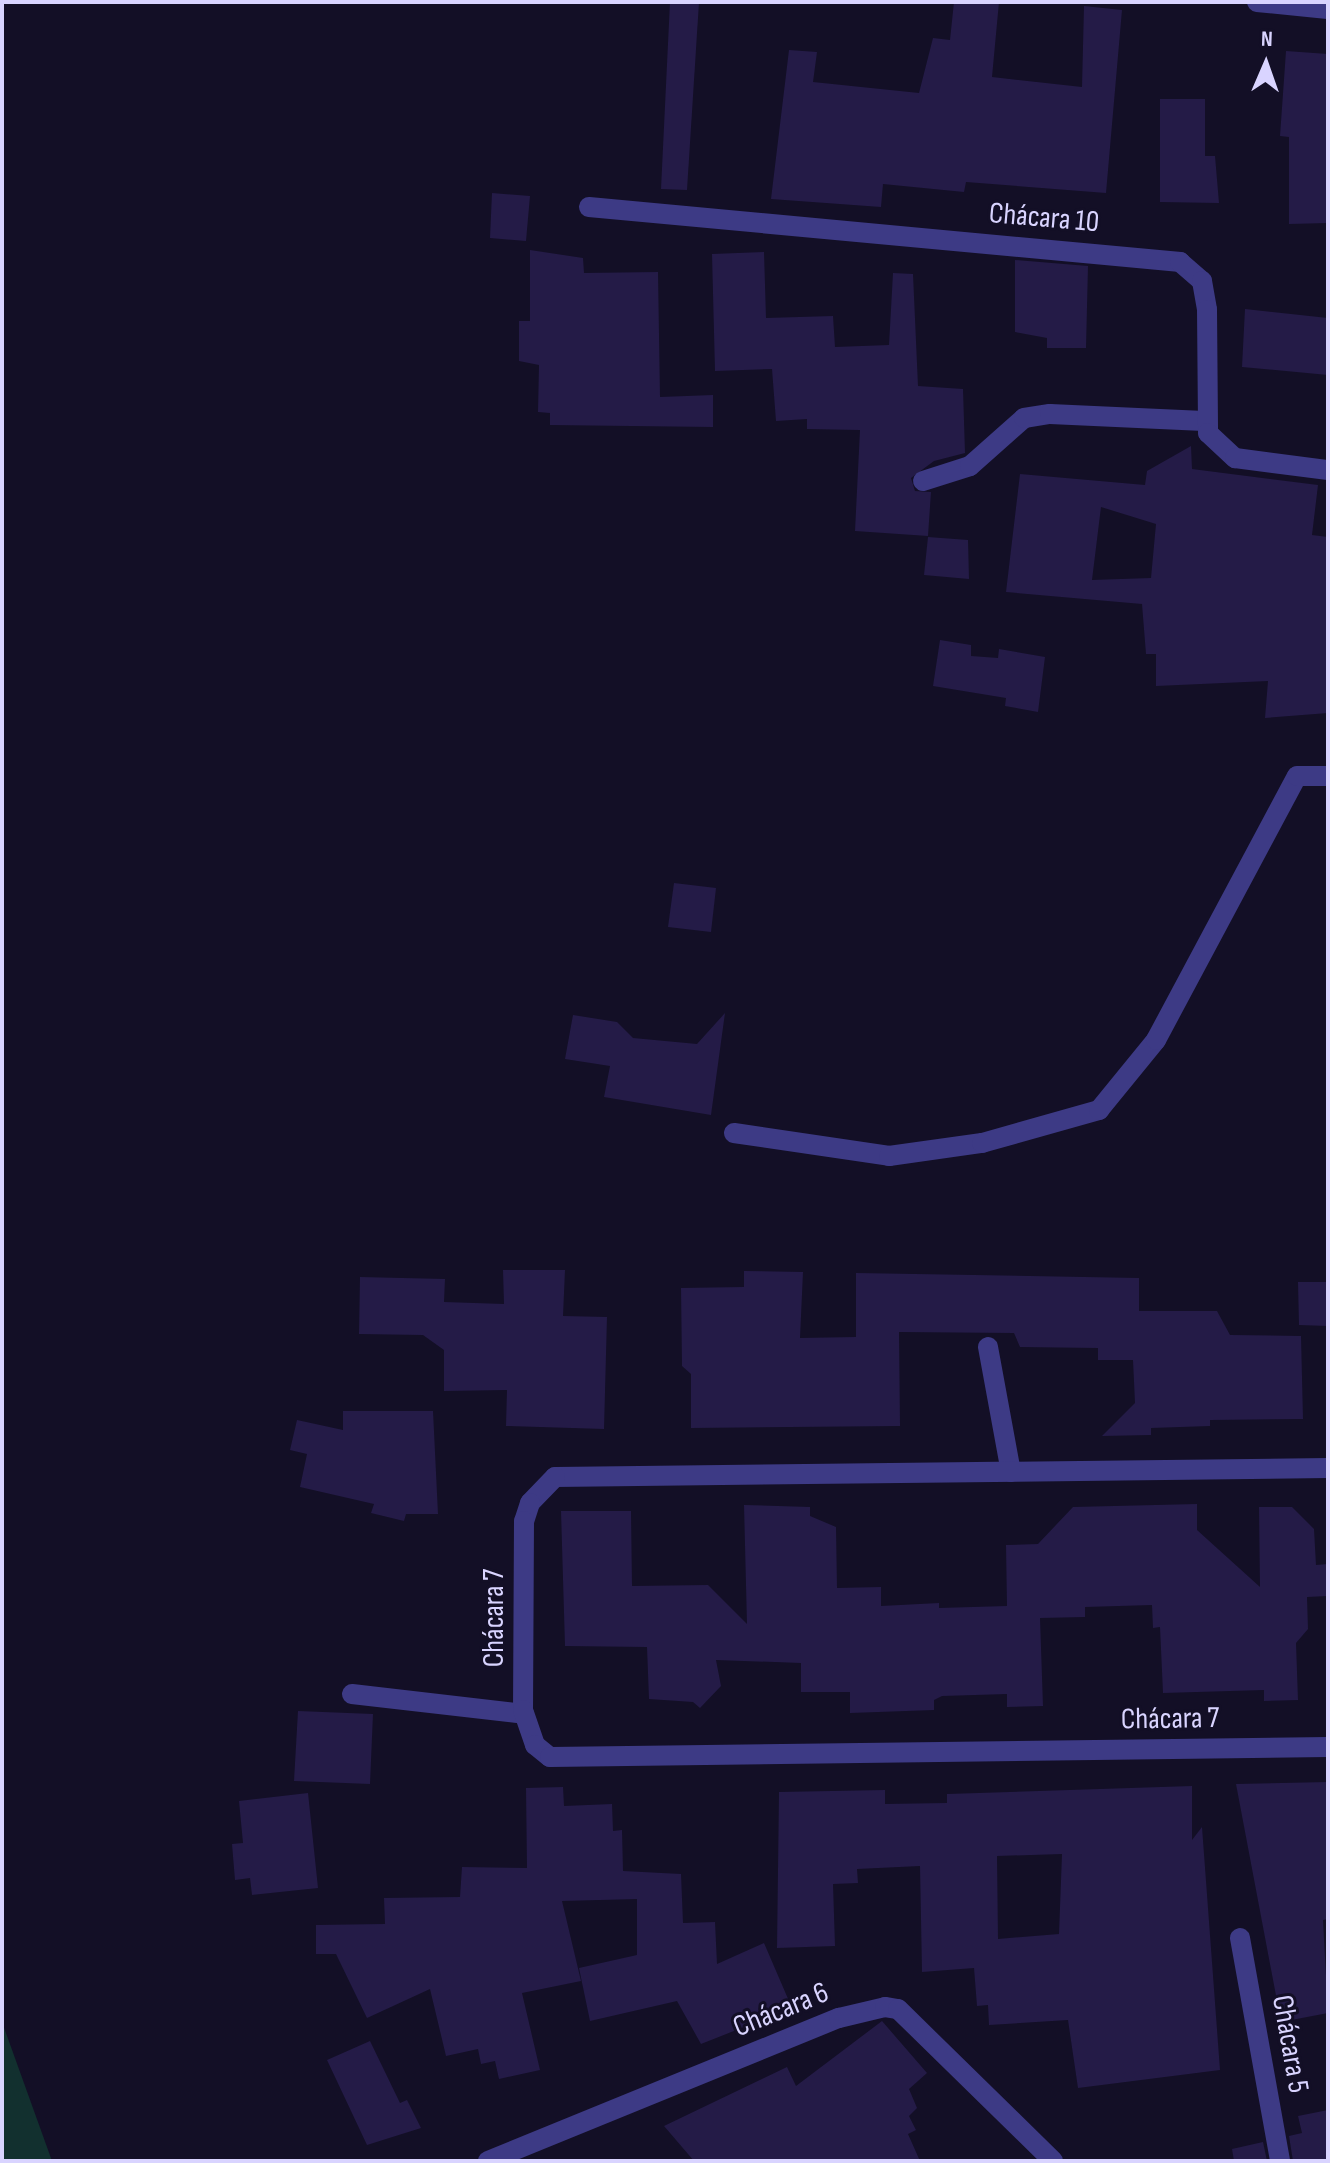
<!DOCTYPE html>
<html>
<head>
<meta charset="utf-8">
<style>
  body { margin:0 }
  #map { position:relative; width:1330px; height:2163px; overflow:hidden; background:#130f26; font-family:"Sofia Sans Condensed",sans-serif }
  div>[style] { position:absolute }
  .green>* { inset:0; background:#12302f }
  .building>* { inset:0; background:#241b47 }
  .service>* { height:20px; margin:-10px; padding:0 10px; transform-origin:10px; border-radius:10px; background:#3d3a85 }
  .minor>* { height:20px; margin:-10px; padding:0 10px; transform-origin:10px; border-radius:10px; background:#3d3a85 }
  span { translate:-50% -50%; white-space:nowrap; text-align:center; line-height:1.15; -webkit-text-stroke:6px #130f26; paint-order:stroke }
  .street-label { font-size:30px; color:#d9d4ff }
  .frame { position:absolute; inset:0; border:4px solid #d9d4ff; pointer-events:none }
  .north { position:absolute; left:1226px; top:24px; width:80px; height:80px; -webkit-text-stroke:6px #130f26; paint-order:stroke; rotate:2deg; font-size:22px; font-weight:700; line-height:32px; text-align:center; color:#d9d4ff }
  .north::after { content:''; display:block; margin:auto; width:28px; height:36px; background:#d9d4ff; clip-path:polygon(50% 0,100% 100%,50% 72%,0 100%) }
</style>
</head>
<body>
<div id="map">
  <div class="green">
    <div style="clip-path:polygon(2px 2022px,52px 2161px,2px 2161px)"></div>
  </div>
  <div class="building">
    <div style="clip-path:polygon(670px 2px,699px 2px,687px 190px,661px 189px)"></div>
    <div style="clip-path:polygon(954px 2px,999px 2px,992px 77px,1082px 87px,1084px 6px,1122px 10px,1106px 193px,966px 182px,964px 192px,883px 184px,881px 207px,771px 199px,789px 50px,817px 52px,813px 82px,919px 93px,933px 38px,950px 40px)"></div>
    <div style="clip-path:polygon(1286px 51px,1328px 54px,1328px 223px,1289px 224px,1289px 137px,1280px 136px)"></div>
    <div style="clip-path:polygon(1160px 99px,1205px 99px,1205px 156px,1215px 156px,1219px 203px,1160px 202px)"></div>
    <div style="clip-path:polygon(492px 193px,530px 196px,526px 241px,490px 238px)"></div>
    <div style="clip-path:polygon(530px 250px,583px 258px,584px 273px,658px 272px,660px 397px,713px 395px,713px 427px,550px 425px,550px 413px,538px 412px,539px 365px,519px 361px,519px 321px,530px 321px)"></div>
    <div style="clip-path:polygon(764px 252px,766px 318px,833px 316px,835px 347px,889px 345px,893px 273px,913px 274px,918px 386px,963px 389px,965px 453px,934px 461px,911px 478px,915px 491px,931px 492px,928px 536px,855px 531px,860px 430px,807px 429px,807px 419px,776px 421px,772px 369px,715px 371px,712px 254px)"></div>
    <div style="clip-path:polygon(1015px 260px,1088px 266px,1086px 348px,1047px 348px,1047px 338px,1015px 332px)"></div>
    <div style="clip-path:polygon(1245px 309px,1328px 318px,1328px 375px,1242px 367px)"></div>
    <div style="clip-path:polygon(evenodd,1191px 446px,1192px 469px,1318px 485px,1312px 535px,1328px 537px,1328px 713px,1265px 718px,1268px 681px,1156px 686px,1156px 654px,1146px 654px,1142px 604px,1006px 592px,1020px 474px,1145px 485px,1147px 471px,1191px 446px,1101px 507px,1156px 524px,1151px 578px,1092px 580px,1101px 507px)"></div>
    <div style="clip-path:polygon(928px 537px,968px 540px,969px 579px,924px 575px)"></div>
    <div style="clip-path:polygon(940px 640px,971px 645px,971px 656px,998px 658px,999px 649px,1045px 657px,1038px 712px,1005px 706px,1006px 698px,933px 686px)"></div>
    <div style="clip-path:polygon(674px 883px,716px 888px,711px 932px,668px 927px)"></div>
    <div style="clip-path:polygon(725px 1013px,711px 1115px,604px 1097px,610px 1066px,565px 1059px,573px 1015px,617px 1022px,633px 1038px,697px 1044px)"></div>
    <div style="clip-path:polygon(503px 1270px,565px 1270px,563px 1316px,607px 1317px,604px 1429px,506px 1426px,507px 1390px,444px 1391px,444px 1350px,423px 1335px,359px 1334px,360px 1277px,445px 1279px,444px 1302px,504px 1304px)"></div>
    <div style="clip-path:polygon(744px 1271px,803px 1272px,800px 1338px,856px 1337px,856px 1273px,1139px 1278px,1139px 1311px,1217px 1311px,1230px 1335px,1301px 1336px,1303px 1419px,1210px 1420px,1210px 1426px,1151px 1428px,1151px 1435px,1102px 1436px,1135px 1403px,1133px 1360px,1098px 1360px,1098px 1348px,1020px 1347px,1014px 1333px,899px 1332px,900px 1426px,691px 1428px,691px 1374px,682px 1366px,681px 1288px,744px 1287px)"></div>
    <div style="clip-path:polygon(1298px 1282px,1328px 1282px,1328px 1326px,1299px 1325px)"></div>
    <div style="clip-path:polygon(343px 1411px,433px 1411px,438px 1514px,406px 1514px,404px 1521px,371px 1513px,374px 1504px,300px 1487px,307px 1454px,290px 1450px,297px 1420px,343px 1430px)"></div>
    <div style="clip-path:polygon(1197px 1504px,1197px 1530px,1260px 1587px,1259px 1507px,1292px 1507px,1314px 1529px,1316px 1565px,1328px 1564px,1328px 1596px,1307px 1597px,1308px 1629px,1296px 1643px,1298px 1700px,1264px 1701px,1264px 1690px,1163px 1693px,1160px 1627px,1153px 1628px,1152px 1605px,1085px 1607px,1085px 1617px,1040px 1618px,1043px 1706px,1007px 1707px,1007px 1694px,942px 1696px,934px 1700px,934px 1710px,850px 1713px,850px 1692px,801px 1692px,801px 1663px,716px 1660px,721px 1686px,700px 1708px,693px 1702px,649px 1699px,647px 1647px,565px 1646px,561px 1511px,631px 1511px,632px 1586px,708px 1585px,747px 1624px,744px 1505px,810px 1507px,810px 1516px,836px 1527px,837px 1588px,881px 1587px,881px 1606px,939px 1603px,939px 1608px,1007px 1606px,1006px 1545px,1038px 1544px,1073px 1507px)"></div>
    <div style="clip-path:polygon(298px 1711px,373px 1714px,370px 1784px,294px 1781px)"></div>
    <div style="clip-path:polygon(1328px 1782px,1328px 1919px,1323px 1920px,1328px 2013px,1281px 2022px,1236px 1784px)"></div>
    <div style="clip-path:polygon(evenodd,1192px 1786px,1192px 1840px,1202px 1827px,1220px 2070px,1078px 2088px,1068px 2020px,989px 2025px,988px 2005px,977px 2006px,974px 1968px,922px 1972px,920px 1866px,857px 1869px,858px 1883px,833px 1884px,835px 1946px,777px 1948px,779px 1792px,885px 1790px,885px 1804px,947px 1803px,947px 1794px,1192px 1786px,1062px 1854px,1059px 1934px,998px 1939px,997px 1856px,1062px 1854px)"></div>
    <div style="clip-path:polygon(563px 1787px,564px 1806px,612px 1804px,613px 1831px,622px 1830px,623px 1871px,681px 1874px,683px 1923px,715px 1922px,717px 1964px,764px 1943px,792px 2008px,701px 2044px,677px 2001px,590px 2021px,579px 1968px,637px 1955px,637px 1899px,562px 1901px,581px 1981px,522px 1993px,540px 2070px,499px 2079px,495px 2061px,481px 2064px,478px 2049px,446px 2056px,430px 1989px,367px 2018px,336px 1954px,316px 1954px,316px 1925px,385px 1924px,384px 1898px,460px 1897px,462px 1867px,527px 1868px,526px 1788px)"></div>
    <div style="clip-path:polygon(308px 1793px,318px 1888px,252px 1895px,250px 1878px,235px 1880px,232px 1844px,243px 1843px,239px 1801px)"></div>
    <div style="clip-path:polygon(882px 2021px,927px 2073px,909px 2089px,917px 2108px,909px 2116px,916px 2130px,908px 2134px,920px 2161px,694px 2161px,664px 2126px,787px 2067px,796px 2086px)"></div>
    <div style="clip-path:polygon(370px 2041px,400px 2103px,407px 2100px,421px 2128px,367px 2145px,327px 2060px)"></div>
    <div style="clip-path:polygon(1328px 2110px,1328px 2161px,1293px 2161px,1289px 2136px,1302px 2133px,1298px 2116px)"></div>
    <div style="clip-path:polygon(1263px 2142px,1267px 2161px,1234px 2161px,1232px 2149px)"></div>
  </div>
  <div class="service">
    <div style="left:923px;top:481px;width:49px;rotate:-17.7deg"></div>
    <div style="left:970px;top:466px;width:72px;rotate:-41.6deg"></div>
    <div style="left:1024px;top:418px;width:26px;rotate:-9deg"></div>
    <div style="left:1050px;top:414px;width:154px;rotate:2.6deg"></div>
    <div style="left:988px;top:1347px;width:127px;rotate:79.6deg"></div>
    <div style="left:352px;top:1694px;width:173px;rotate:6.6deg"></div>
  </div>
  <div class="minor">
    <div style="left:1257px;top:2px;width:71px;rotate:5.6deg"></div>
    <div style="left:589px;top:207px;width:594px;rotate:5.32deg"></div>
    <div style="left:1180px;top:262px;width:29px;rotate:41deg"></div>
    <div style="left:1202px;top:281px;width:29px;rotate:80deg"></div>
    <div style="left:1207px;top:310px;width:123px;rotate:89.5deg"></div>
    <div style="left:1208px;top:433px;width:37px;rotate:43deg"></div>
    <div style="left:1235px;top:458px;width:94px;rotate:7.4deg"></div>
    <div style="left:734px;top:1133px;width:157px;rotate:8.4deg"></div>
    <div style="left:889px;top:1156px;width:94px;rotate:-8deg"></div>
    <div style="left:982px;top:1143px;width:122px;rotate:-15.8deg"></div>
    <div style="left:1099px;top:1110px;width:90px;rotate:-50.8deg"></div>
    <div style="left:1156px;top:1040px;width:299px;rotate:-61.9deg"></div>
    <div style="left:1297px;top:776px;width:31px"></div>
    <div style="left:1328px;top:1468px;width:773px;rotate:179.33deg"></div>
    <div style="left:555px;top:1477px;width:36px;rotate:134deg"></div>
    <div style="left:530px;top:1503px;width:19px;rotate:108deg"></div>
    <div style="left:524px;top:1521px;width:189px;rotate:90.3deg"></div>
    <div style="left:523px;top:1710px;width:37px;rotate:71deg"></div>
    <div style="left:535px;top:1745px;width:19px;rotate:39deg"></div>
    <div style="left:550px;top:1757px;width:778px;rotate:-0.74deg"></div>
    <div style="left:1240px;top:1938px;width:227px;rotate:79.8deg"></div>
    <div style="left:488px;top:2161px;width:379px;rotate:-22.2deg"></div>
    <div style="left:839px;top:2018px;width:47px;rotate:-13.4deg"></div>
    <div style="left:885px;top:2007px;width:13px;rotate:9deg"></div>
    <div style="left:898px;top:2009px;width:217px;rotate:44.4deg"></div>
  </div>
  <div class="street-label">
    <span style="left:1044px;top:218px;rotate:5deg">Chácara 10</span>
    <span style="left:494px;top:1618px;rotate:-90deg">Chácara 7</span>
    <span style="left:1170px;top:1719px;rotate:-1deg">Chácara 7</span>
    <span style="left:781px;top:2010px;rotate:-22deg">Chácara 6</span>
    <span style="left:1290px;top:2044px;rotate:80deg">Chácara 5</span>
  </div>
  <div class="frame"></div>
  <div class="north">N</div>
</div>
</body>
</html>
